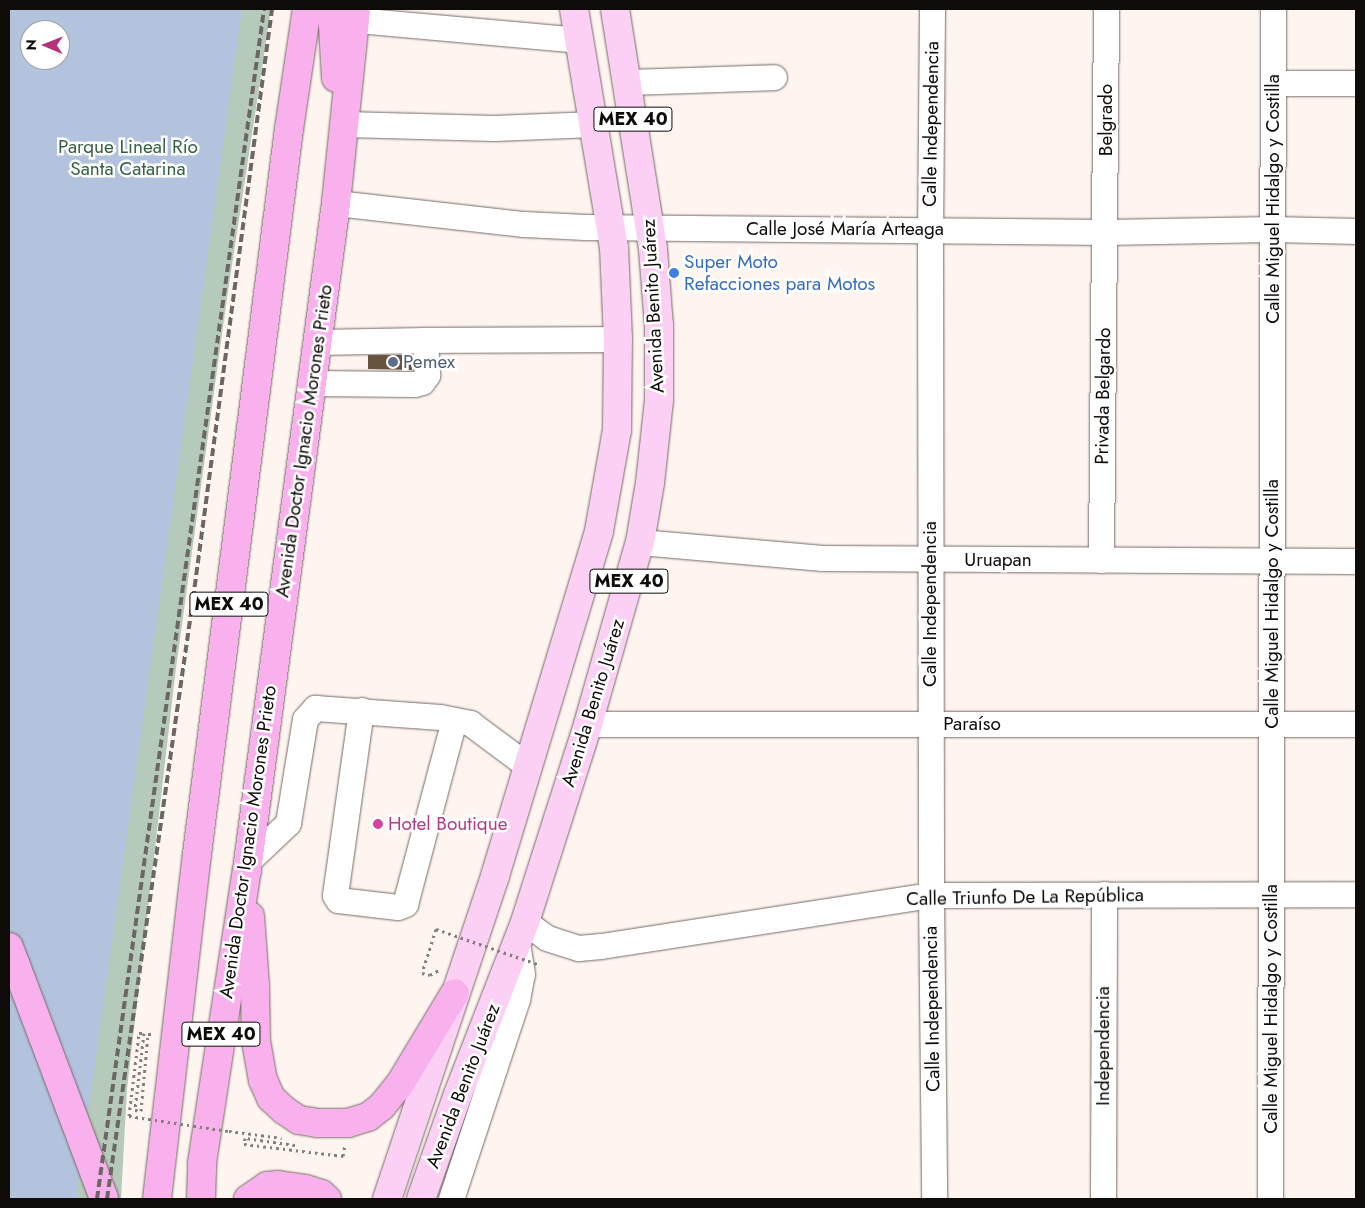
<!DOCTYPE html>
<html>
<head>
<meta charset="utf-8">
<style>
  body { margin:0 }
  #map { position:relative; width:1365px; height:1208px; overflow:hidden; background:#fef5f1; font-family:Jost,sans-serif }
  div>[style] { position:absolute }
  .green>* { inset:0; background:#b5caba }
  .water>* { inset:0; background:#b3c3de }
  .building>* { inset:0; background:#69533f }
  .path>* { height:3px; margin-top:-1.5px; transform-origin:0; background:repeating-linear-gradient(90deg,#857f7c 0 2.5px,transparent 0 6.5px) }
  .roads { filter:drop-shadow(0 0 1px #746a66) drop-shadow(0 0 1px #746a66) }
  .minor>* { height:25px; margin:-12.5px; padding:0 12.5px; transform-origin:12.5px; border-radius:12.5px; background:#fff }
  .major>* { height:28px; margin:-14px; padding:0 14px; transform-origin:14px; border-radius:14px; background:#fbd0f4 }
  .highway>* { height:28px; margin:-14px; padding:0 14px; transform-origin:14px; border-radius:14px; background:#f8b1ec }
  .rail>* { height:4px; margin-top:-2px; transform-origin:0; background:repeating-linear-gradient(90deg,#6c6764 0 8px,transparent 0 12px) }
  .path-bridge>* { height:3px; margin-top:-1.5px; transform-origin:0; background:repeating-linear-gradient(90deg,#857f7c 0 2.5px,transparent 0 6.5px) }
  .dots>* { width:14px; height:14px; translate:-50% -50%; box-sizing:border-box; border:2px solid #fff; border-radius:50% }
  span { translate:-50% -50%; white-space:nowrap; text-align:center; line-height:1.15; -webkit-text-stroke:5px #fff; paint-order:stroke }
  .shield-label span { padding:1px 4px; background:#fff; border:1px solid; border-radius:4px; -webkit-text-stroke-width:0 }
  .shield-label { font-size:18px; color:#0e0b09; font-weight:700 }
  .street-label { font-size:19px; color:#0e0b09 }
  .park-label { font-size:19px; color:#356242 }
  .shop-label { font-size:19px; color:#366cbe }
  .left { translate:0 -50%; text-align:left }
  .service-label { font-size:19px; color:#4e5e75 }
  .hotel-label { font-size:19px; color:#b23c85 }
  .frame { position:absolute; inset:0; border:10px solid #0e0b09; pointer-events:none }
  .north { position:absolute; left:20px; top:20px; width:50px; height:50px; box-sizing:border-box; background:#fff; border:1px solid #9f9d9d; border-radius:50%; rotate:271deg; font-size:14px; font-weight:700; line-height:20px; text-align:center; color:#0e0b09 }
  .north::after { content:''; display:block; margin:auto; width:18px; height:22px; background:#b53178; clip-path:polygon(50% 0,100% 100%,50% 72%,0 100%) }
</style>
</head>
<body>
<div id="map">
  <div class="green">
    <div style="clip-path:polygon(evenodd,9px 9px,271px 9px,227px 298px,176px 668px,127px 1089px,121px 1199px,9px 1199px,9px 9px,30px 30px,60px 30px,60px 60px,30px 60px,30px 30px)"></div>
  </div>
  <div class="water">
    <div style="clip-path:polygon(evenodd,9px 9px,242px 9px,77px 1193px,78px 1199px,9px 1199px,9px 9px,30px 30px,60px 30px,60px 60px,30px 60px,30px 30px)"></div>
  </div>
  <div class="building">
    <div style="clip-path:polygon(368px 355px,411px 355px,412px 370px,368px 369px)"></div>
  </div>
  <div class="path">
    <div style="left:436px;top:929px;width:46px;rotate:107.7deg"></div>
    <div style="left:422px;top:973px;width:8px;rotate:14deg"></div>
    <div style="left:430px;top:975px;width:10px;rotate:-29deg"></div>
    <div style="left:129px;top:1116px;width:84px;rotate:-83.1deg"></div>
    <div style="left:139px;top:1033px;width:5px"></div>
    <div style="left:144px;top:1033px;width:78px;rotate:96.7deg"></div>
    <div style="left:135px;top:1110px;width:6px;rotate:9deg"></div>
    <div style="left:141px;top:1111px;width:77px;rotate:-84.8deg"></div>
    <div style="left:148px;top:1034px;width:5px"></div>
    <div style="left:229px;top:1131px;width:53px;rotate:7.5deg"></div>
    <div style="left:295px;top:1145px;width:50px;rotate:-172deg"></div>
    <div style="left:245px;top:1138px;width:6px;rotate:99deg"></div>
    <div style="left:244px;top:1144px;width:100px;rotate:6.9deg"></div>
    <div style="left:343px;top:1156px;width:11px;rotate:-80deg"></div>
  </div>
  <div class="roads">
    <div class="minor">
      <div style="left:932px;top:9px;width:220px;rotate:90.5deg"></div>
      <div style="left:930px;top:229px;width:666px;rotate:89.91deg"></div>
      <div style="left:931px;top:895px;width:304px;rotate:89.4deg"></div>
      <div style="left:356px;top:20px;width:224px;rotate:5.1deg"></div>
      <div style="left:627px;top:82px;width:147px;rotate:-1.9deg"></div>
      <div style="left:1273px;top:83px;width:83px"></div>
      <div style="left:345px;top:124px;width:149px;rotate:1.5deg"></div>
      <div style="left:494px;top:128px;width:100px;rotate:-2.3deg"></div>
      <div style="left:336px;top:203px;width:189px;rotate:6.4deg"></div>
      <div style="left:524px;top:224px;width:61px;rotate:2.8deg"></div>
      <div style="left:585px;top:227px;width:520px;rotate:0.55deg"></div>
      <div style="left:1105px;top:232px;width:168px;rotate:-1deg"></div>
      <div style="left:1273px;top:229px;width:83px;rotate:1.4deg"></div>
      <div style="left:425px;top:340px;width:193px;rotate:-0.3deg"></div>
      <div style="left:311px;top:383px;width:103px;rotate:0.6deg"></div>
      <div style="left:414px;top:384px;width:8px;rotate:-14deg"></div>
      <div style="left:422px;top:382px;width:9px;rotate:-54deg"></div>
      <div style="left:427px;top:375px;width:35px;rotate:-93deg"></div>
      <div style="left:425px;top:340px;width:108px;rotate:178.9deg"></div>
      <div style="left:640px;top:542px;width:183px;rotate:5deg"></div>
      <div style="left:822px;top:558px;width:534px;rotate:0.32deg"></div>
      <div style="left:1101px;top:560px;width:551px;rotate:-89.48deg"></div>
      <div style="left:361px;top:710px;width:187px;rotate:98deg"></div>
      <div style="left:335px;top:895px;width:6px;rotate:59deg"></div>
      <div style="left:338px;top:900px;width:60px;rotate:6.7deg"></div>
      <div style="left:398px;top:907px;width:8px;rotate:-23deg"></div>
      <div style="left:405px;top:904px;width:190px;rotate:-75.1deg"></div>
      <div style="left:588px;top:724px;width:768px"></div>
      <div style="left:248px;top:861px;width:55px;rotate:-43.5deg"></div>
      <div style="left:288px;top:823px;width:105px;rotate:-80.7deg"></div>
      <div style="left:305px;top:719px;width:15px;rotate:-48deg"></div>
      <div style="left:315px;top:708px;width:125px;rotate:4.1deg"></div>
      <div style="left:440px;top:717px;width:31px;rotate:11deg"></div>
      <div style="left:470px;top:723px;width:72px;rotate:36.6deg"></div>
      <div style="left:525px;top:922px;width:27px;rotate:36deg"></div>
      <div style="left:547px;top:938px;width:33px;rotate:18deg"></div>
      <div style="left:578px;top:948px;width:23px;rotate:-5deg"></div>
      <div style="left:601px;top:946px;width:334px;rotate:-8.8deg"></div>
      <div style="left:931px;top:895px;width:425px;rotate:-0.1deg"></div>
      <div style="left:451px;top:1199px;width:211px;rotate:-71.7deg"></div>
      <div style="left:517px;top:999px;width:25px;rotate:-79deg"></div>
      <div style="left:522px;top:974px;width:30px;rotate:-99deg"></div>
      <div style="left:1103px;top:1199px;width:305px;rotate:-89.8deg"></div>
      <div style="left:1270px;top:1199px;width:1190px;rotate:-89.86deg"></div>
    </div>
    <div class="major">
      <div style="left:387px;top:1199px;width:341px;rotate:-71.5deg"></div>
      <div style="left:495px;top:876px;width:360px;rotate:-73.2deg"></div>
      <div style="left:599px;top:531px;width:103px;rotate:-79.9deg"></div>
      <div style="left:617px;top:430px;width:91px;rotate:-89.4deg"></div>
      <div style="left:618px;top:339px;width:91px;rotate:-92.5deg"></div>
      <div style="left:614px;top:248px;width:242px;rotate:-99.5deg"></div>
      <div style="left:421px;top:1199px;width:111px;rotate:-70.6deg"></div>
      <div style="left:458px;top:1094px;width:185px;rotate:-68.7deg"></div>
      <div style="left:525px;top:922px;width:208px;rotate:-72.3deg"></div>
      <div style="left:588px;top:724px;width:189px;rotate:-74.1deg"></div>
      <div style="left:640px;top:542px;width:60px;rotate:-80.4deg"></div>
      <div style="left:650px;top:483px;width:83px;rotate:-83.8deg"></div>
      <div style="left:659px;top:400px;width:74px;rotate:-90deg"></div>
      <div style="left:659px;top:326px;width:77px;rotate:-94.5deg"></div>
      <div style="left:653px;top:249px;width:243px;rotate:-99deg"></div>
    </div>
    <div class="highway">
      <div style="left:332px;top:9px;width:69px;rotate:86.7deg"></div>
      <div style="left:250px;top:916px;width:70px;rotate:85.9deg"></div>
      <div style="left:255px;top:986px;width:55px;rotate:89deg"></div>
      <div style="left:256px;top:1041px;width:40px;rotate:80deg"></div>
      <div style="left:263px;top:1080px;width:20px;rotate:66deg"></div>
      <div style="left:271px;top:1098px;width:18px;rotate:43deg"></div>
      <div style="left:284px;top:1110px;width:18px;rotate:34deg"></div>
      <div style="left:299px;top:1120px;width:18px;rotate:9deg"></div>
      <div style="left:317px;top:1123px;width:31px"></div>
      <div style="left:348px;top:1123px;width:21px;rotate:-17deg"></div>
      <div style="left:368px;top:1117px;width:18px;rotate:-38deg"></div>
      <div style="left:382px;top:1106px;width:28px;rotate:-51deg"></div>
      <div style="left:400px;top:1084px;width:106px;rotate:-58.9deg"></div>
      <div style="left:9px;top:947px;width:269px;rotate:69.3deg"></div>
      <div style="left:157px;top:1199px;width:347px;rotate:-83.4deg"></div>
      <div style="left:197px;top:854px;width:731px;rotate:-82.77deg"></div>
      <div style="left:289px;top:129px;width:121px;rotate:-81.5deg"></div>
      <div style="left:201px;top:1199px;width:36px;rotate:-88deg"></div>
      <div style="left:202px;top:1163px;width:296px;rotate:-81.3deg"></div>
      <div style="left:247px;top:870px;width:673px;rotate:-82.4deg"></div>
      <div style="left:336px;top:203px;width:195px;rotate:-84.1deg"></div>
      <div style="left:248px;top:1199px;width:23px;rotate:-34deg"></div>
      <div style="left:267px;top:1186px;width:11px;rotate:-5deg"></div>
      <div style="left:278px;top:1185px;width:27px;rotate:8deg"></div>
      <div style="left:305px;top:1189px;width:17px;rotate:17deg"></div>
      <div style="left:321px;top:1194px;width:8px;rotate:40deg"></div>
    </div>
  </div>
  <div class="rail">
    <div style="left:97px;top:1199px;width:1202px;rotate:-82.01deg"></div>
    <div style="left:107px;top:1199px;width:606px;rotate:-81.84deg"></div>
    <div style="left:193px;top:599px;width:595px;rotate:-82.37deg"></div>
  </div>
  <div class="path-bridge">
    <div style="left:436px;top:929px;width:107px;rotate:19.1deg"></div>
    <div style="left:129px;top:1116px;width:100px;rotate:8.6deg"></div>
  </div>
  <div class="dots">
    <div style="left:674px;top:273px;background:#3f7fe0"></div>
    <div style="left:393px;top:362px;background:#5c6f8a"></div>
    <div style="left:378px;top:824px;background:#d1479c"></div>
  </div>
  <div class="shield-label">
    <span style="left:633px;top:119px">MEX 40</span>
    <span style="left:629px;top:581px">MEX 40</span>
    <span style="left:229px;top:604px">MEX 40</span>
    <span style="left:221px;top:1034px">MEX 40</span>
  </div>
  <div class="street-label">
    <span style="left:1106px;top:120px;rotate:-90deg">Belgrado</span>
    <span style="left:931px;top:124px;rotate:-89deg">Calle Independencia</span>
    <span style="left:1273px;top:199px;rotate:-90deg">Calle Miguel Hidalgo y Costilla</span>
    <span style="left:845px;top:229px">Calle José María Arteaga</span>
    <span style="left:653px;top:306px;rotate:-93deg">Avenida Benito Juárez</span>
    <span style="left:1103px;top:396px;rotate:-89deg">Privada Belgardo</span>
    <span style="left:304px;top:441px;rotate:-82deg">Avenida Doctor Ignacio Morones Prieto</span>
    <span style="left:998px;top:560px">Uruapan</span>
    <span style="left:930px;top:604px;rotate:-90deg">Calle Independencia</span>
    <span style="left:1272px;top:604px;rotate:-90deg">Calle Miguel Hidalgo y Costilla</span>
    <span style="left:593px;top:703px;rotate:-73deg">Avenida Benito Juárez</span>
    <span style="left:972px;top:724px">Paraíso</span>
    <span style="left:248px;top:842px;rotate:-82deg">Avenida Doctor Ignacio Morones Prieto</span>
    <span style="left:1025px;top:897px;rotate:-1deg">Calle Triunfo De La República</span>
    <span style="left:932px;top:1009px;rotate:-91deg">Calle Independencia</span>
    <span style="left:1271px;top:1009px;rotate:-90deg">Calle Miguel Hidalgo y Costilla</span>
    <span style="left:1103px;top:1046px;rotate:-90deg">Independencia</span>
    <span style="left:463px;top:1086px;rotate:-69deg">Avenida Benito Juárez</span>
  </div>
  <div class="park-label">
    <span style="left:128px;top:158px">Parque Lineal Río<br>Santa Catarina</span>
  </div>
  <div class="shop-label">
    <span class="left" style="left:684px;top:273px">Super Moto<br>Refacciones para Motos</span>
  </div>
  <div class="service-label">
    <span class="left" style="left:403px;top:362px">Pemex</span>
  </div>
  <div class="hotel-label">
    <span class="left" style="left:388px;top:824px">Hotel Boutique</span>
  </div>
  <div class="frame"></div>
  <div class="north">N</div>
</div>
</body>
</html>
